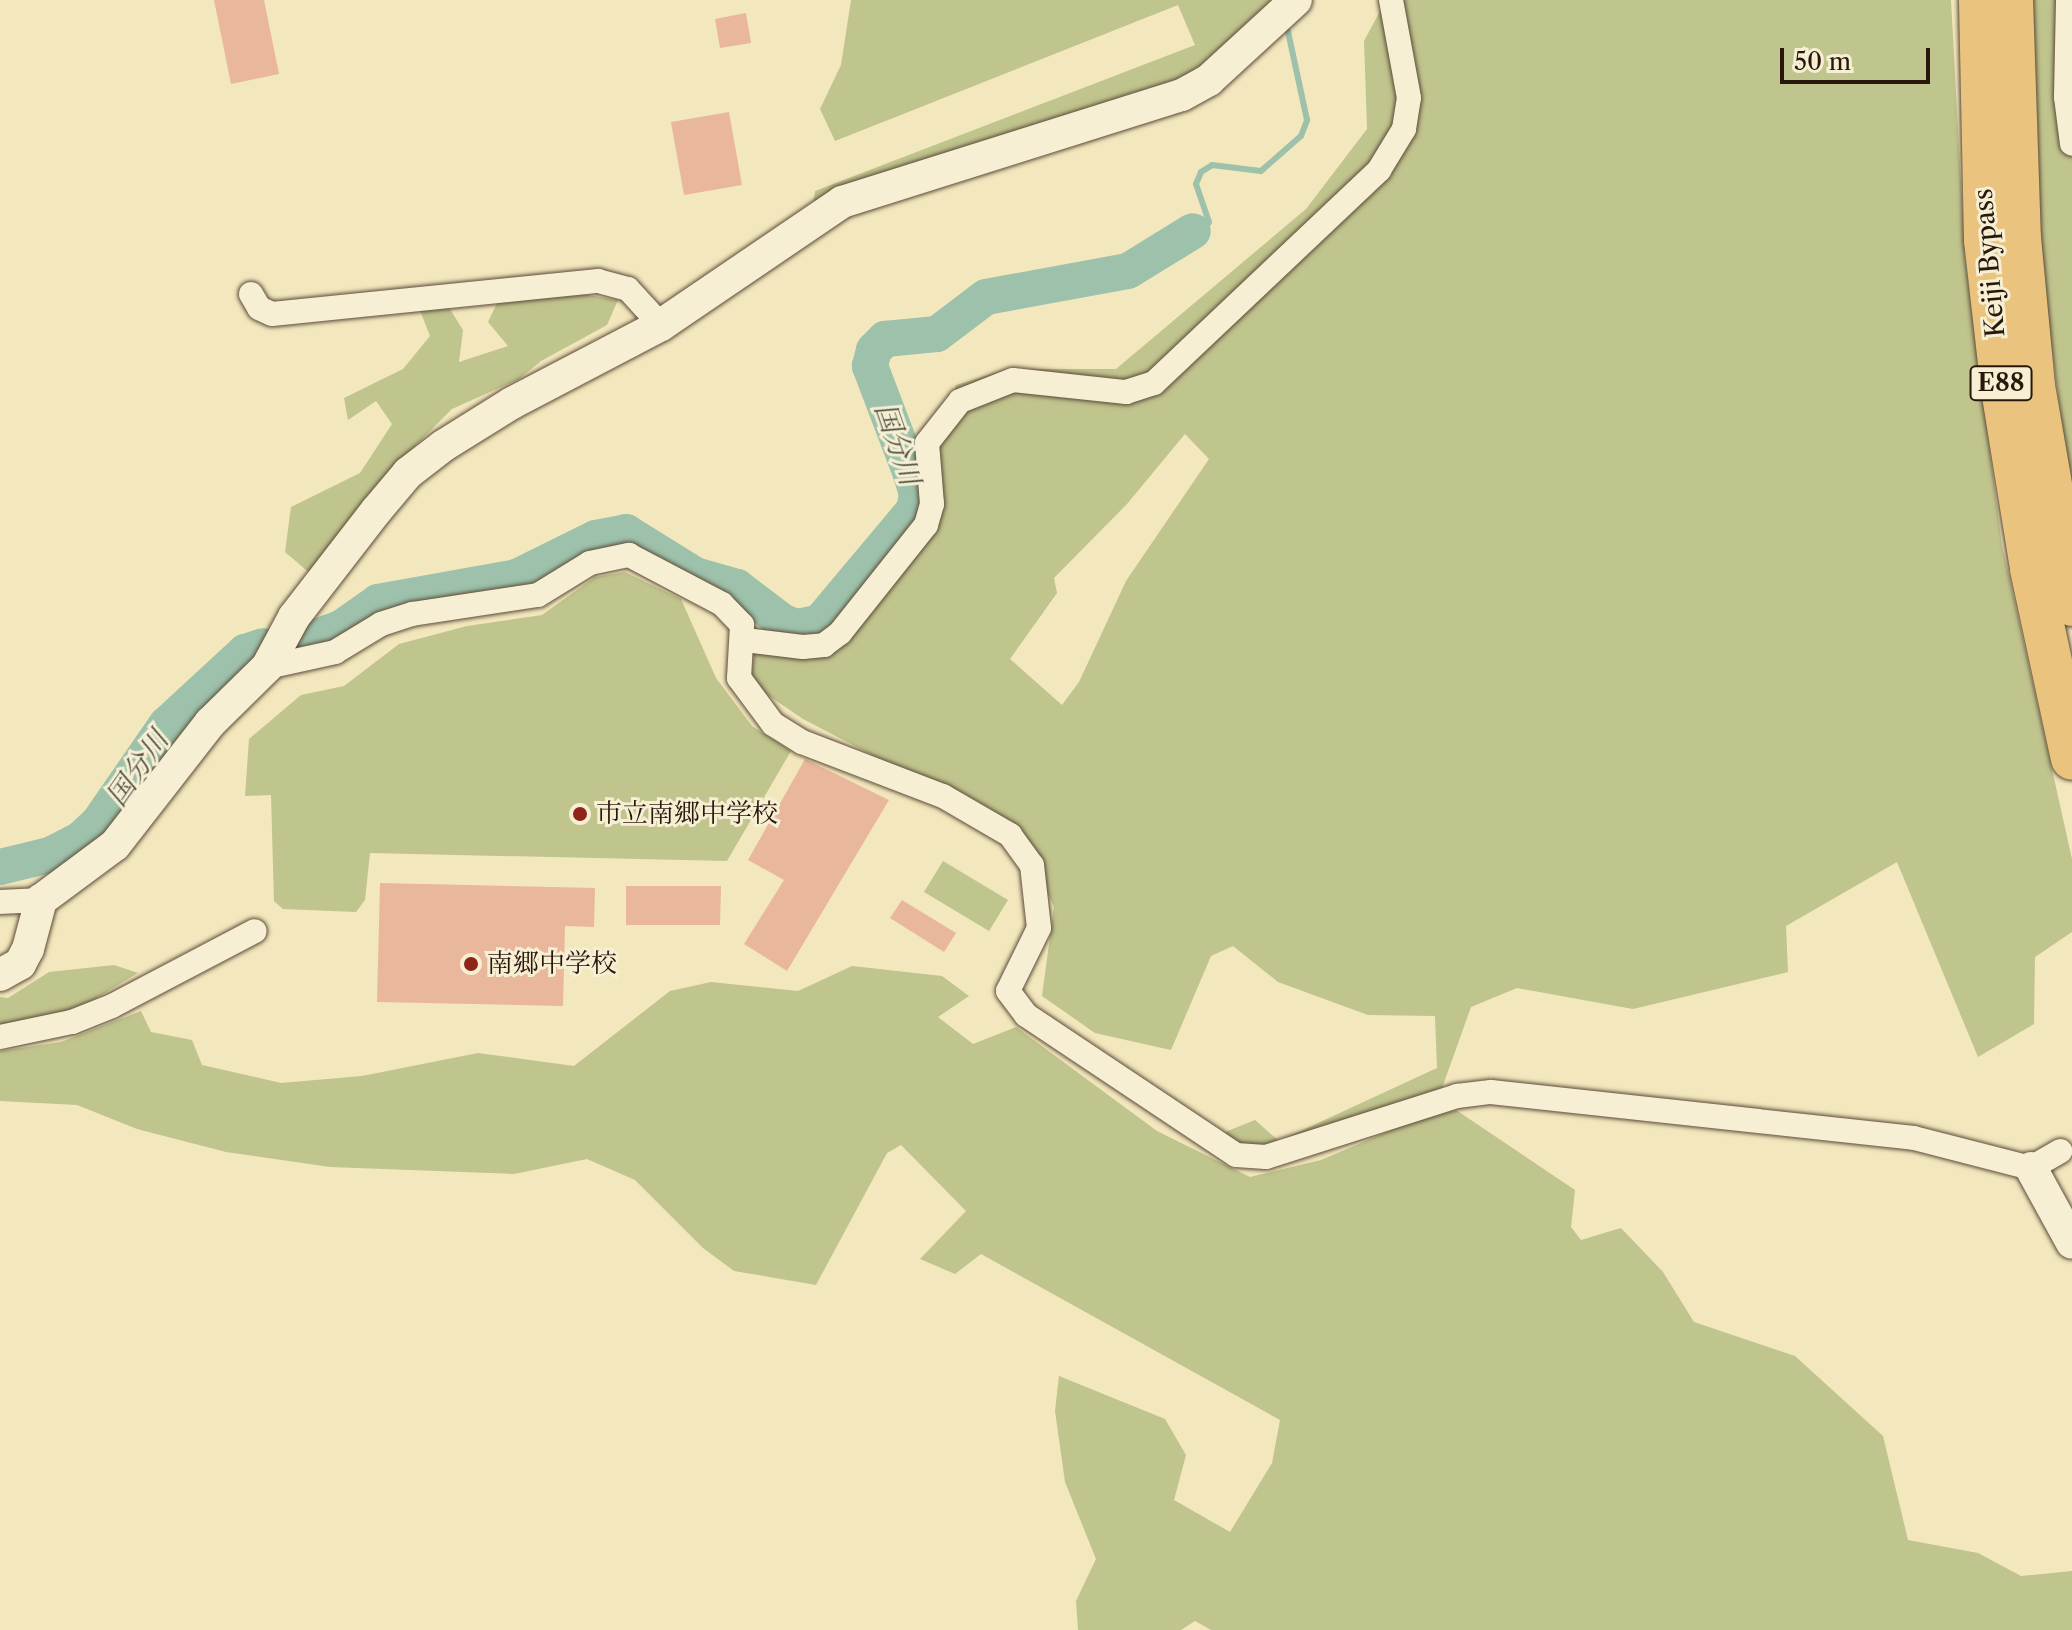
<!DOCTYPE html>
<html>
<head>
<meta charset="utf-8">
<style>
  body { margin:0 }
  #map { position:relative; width:2072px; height:1630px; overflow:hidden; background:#f3e7bd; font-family:"Libre Caslon Text","Noto Serif JP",serif }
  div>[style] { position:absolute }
  .green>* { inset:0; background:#c0c48d }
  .stream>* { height:6px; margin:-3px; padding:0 3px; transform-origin:3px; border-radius:3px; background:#9dc1aa }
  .river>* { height:36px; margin:-18px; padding:0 18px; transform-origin:18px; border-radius:18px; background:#9dc1aa }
  .building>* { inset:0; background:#e9b79b }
  .roads { filter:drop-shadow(0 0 2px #5b4b38) drop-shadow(0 0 2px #5b4b38) }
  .street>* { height:24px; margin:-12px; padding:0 12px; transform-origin:12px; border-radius:12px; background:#f7efd4 }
  .secondary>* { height:32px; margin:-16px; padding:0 16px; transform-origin:16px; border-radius:16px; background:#f7efd4 }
  .highway>* { height:42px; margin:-21px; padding:0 21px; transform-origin:21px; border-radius:21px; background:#eac47e }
  .dots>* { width:22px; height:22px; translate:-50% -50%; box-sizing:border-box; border:4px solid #f7efd4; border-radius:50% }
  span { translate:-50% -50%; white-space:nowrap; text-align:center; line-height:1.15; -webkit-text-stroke:6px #f7efd4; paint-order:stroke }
  .shield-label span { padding:2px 6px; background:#f7efd4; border:2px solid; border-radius:6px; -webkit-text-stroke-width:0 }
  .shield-label { font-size:24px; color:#28170b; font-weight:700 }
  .street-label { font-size:26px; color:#28170b }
  .poi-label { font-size:26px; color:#28170b }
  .left { translate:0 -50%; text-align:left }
  .water-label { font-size:28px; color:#515243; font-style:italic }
  .scale { position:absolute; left:1780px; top:48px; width:150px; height:36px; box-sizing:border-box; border:4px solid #28170b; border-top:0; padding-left:10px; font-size:24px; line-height:28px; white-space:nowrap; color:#28170b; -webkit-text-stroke:6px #f7efd4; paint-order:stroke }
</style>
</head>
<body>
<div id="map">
  <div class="green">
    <div style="clip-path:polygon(851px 0,1272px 0,1241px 40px,1200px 77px,813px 204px,815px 191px,1195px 45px,1178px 5px,835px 141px,820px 109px,841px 65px)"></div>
    <div style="clip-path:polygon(evenodd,1386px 0,1951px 0,1965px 259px,2002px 545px,2072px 859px,2072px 932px,2035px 957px,2034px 1024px,1978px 1057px,1897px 862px,1786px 926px,1788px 972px,1633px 1009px,1517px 988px,1471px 1007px,1441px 1091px,1266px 1151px,1236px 1146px,1225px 1132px,1255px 1120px,1279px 1141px,1437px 1068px,1435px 1016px,1368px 1015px,1278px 982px,1233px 946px,1211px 956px,1171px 1050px,1095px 1033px,1042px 996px,1054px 907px,1018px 831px,803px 719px,750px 683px,754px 655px,764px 648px,827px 648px,938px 518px,936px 457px,956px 385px,1008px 369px,1116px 369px,1306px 209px,1367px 129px,1364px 41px,1386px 0,1185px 434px,1209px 459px,1126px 581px,1079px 682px,1062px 705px,1010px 659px,1057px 593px,1054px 578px,1127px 504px,1185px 434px)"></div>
    <div style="clip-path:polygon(2028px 0,2072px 0,2072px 502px,2033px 203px)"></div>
    <div style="clip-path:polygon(582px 294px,618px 300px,607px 325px,541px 361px,519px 379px,452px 409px,407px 454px,312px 575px,285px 552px,291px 507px,360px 473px,392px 424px,376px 401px,348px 420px,344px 398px,403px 369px,430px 336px,419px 308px,448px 306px,463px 330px,459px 362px,508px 346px,488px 322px,498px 301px)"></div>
    <div style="clip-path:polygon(625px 572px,681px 599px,716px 678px,752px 726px,791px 751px,727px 861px,370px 853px,365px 900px,356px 912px,283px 909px,274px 901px,271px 795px,245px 796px,249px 739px,301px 695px,344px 686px,399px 644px,467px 626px,542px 615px,595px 577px)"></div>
    <div style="clip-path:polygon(943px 861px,1008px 900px,989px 931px,924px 892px)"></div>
    <div style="clip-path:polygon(114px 965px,138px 973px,88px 1003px,42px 1022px,0 1029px,0 997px,8px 998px,49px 972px)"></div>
    <div style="clip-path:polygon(852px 966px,942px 976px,969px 996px,938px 1017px,973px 1044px,1016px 1027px,1157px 1131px,1250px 1177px,1321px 1160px,1420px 1118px,1456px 1110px,1575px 1190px,1571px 1227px,1581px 1240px,1621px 1228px,1663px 1272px,1694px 1322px,1795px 1356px,1883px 1436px,1908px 1540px,1978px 1553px,2021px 1576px,2072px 1571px,2072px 1630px,1211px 1630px,1195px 1621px,1181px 1630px,1078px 1630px,1076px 1601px,1096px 1559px,1065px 1482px,1055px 1411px,1059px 1376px,1165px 1419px,1186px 1455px,1174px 1500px,1230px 1532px,1272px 1463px,1280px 1420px,981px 1254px,955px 1274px,920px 1259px,966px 1211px,901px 1145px,887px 1153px,816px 1285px,734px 1271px,703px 1248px,635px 1180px,587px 1159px,514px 1174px,330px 1167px,226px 1152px,137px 1129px,77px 1105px,0 1101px,0 1051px,61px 1042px,141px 1011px,151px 1032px,192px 1040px,202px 1065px,281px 1083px,362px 1076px,478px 1053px,574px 1066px,670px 991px,711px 982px,798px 991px)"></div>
  </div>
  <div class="stream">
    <div style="left:1193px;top:231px;width:11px;rotate:-5deg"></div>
    <div style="left:1204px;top:230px;width:9px;rotate:-58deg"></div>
    <div style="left:1209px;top:222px;width:40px;rotate:-108.9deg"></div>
    <div style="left:1196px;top:184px;width:13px;rotate:-67deg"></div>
    <div style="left:1201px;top:172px;width:13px;rotate:-32deg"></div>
    <div style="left:1212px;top:165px;width:49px;rotate:7deg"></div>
    <div style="left:1261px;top:171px;width:53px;rotate:-41.2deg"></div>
    <div style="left:1301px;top:136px;width:17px;rotate:-69deg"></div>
    <div style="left:1307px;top:120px;width:91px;rotate:-102.1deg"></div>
  </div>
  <div class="river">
    <div style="left:294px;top:645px;width:50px;rotate:-19.9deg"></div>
    <div style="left:341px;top:628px;width:45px;rotate:-35.1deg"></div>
    <div style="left:378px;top:602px;width:141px;rotate:-10.2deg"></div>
    <div style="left:517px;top:577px;width:88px;rotate:-26.3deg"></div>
    <div style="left:596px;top:538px;width:31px;rotate:-11deg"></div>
    <div style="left:626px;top:532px;width:81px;rotate:31.9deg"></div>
    <div style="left:695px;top:575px;width:44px;rotate:15.9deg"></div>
    <div style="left:737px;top:587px;width:58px;rotate:37.3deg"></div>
    <div style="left:783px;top:622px;width:15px;rotate:20deg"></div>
    <div style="left:797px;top:627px;width:24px;rotate:-12deg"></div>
    <div style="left:820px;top:622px;width:146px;rotate:-50deg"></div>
    <div style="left:914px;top:510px;width:16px;rotate:-79deg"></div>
    <div style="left:917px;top:494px;width:21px;rotate:-107deg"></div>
    <div style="left:911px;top:474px;width:116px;rotate:-110.8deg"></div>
    <div style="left:870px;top:366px;width:16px;rotate:-76deg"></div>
    <div style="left:874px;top:350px;width:16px;rotate:-45deg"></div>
    <div style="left:885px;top:339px;width:52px;rotate:-5.5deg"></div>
    <div style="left:937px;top:334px;width:61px;rotate:-37.1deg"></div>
    <div style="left:986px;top:297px;width:144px;rotate:-10.4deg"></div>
    <div style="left:1128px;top:271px;width:76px;rotate:-31.6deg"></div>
    <div style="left:0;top:867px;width:51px;rotate:-13.5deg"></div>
    <div style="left:50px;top:855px;width:35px;rotate:-27deg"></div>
    <div style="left:81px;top:839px;width:25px;rotate:-43deg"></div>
    <div style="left:99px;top:822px;width:118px;rotate:-55.4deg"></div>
    <div style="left:166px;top:725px;width:108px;rotate:-42.7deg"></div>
    <div style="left:245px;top:652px;width:19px;rotate:-18deg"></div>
  </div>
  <div class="building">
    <div style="clip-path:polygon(214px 0,264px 0,279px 74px,231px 84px)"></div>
    <div style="clip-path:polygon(746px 13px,751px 43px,720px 48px,715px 19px)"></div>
    <div style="clip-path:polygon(729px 112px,742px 185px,684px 195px,671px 122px)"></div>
    <div style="clip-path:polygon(805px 759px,889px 800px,787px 971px,744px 944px,784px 880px,748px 860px)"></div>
    <div style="clip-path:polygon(380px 883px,595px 888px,594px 927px,565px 926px,563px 1006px,377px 1002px)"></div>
    <div style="clip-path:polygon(626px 886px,721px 886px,720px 925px,626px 925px)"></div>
    <div style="clip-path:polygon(902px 900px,956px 933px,944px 952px,890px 918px)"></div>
  </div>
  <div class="roads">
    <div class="street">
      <div style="left:2068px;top:0;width:97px;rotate:91.2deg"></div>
      <div style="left:2066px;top:97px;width:47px;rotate:82.7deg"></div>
      <div style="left:251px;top:294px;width:16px;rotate:60deg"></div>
      <div style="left:259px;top:308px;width:14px;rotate:25deg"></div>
      <div style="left:272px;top:314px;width:328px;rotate:-5.8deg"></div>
      <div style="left:598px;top:281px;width:31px;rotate:15deg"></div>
      <div style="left:628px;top:289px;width:49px;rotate:47.5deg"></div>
      <div style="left:745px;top:640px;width:58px;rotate:6.9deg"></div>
      <div style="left:803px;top:647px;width:21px;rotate:-5deg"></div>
      <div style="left:824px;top:645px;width:20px;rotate:-37deg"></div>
      <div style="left:840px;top:633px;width:138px;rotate:-51.5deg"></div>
      <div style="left:926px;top:525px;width:22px;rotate:-74deg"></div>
      <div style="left:932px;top:504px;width:61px;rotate:-94.7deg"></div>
      <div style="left:927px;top:443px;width:53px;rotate:-51.8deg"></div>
      <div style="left:960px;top:401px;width:57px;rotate:-21.6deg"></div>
      <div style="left:1013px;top:380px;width:114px;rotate:6.1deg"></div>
      <div style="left:1126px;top:392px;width:29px;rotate:-18deg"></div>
      <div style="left:1154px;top:383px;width:310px;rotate:-43.4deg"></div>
      <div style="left:1379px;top:170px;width:48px;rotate:-58.6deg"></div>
      <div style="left:1404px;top:129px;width:31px;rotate:-81deg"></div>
      <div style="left:1409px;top:98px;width:100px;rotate:-100.4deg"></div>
      <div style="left:267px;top:667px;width:70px;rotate:-12.4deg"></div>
      <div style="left:335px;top:652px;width:54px;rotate:-31.3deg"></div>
      <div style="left:381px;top:624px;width:33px;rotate:-18deg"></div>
      <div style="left:412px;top:614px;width:127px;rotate:-8.6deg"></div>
      <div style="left:538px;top:595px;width:61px;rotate:-31.6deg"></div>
      <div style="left:590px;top:563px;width:40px;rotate:-12deg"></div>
      <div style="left:629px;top:555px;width:105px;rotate:27.8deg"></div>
      <div style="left:722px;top:604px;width:29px;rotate:46deg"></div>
      <div style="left:742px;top:625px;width:53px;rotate:93.2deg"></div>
      <div style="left:739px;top:678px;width:57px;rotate:53.5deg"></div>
      <div style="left:773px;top:724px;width:34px;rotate:32deg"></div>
      <div style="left:802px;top:742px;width:151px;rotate:21deg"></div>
      <div style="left:943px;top:796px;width:78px;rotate:30.2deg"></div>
      <div style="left:1010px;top:835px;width:37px;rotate:54deg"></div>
      <div style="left:1032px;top:865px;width:63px;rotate:83.7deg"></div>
      <div style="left:1039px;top:928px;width:70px;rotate:116.2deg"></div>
      <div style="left:1008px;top:991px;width:30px;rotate:53deg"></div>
      <div style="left:1026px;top:1015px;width:252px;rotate:33.7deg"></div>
      <div style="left:1236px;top:1155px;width:30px;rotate:4deg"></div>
      <div style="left:1266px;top:1157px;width:201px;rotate:-17.7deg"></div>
      <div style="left:1457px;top:1096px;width:34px;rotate:-7deg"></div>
      <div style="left:1491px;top:1092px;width:425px;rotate:6.2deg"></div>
      <div style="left:1914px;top:1138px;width:121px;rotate:14.4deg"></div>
      <div style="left:2031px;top:1168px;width:34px;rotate:-30deg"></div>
      <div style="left:0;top:902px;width:41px;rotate:-2.8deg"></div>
      <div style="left:0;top:1037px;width:74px;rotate:-11.8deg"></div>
      <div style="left:72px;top:1022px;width:43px;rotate:-21.8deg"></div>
      <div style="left:112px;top:1006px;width:161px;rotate:-27.7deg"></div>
    </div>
    <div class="secondary">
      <div style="left:0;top:975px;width:23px;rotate:-29deg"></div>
      <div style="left:20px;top:964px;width:17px;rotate:-62deg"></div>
      <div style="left:28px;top:949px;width:51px;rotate:-75.1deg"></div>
      <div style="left:41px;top:900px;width:92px;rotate:-36.6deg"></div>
      <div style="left:115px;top:845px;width:155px;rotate:-52.1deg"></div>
      <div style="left:210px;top:723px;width:80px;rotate:-44.5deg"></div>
      <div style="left:267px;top:667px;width:57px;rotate:-61.6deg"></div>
      <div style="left:294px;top:617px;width:134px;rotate:-52.3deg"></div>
      <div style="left:376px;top:511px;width:50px;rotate:-49.9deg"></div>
      <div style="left:408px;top:473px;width:44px;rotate:-37.6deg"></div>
      <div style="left:443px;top:446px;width:81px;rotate:-31.9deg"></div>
      <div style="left:512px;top:403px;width:168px;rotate:-27.6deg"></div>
      <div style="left:661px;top:325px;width:219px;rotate:-34.2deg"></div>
      <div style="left:842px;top:202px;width:356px;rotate:-17.5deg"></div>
      <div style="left:1182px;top:95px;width:31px;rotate:-29deg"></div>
      <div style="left:1209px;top:80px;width:118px;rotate:-42.6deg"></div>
      <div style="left:2031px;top:1168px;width:85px;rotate:61.3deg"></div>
    </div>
    <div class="highway">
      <div style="left:1980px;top:0;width:240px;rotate:88.8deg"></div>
      <div style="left:1985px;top:240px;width:150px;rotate:83.5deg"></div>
      <div style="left:2002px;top:389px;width:182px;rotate:80.8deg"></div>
      <div style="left:2031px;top:569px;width:194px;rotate:77.8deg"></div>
      <div style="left:2012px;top:0;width:238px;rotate:88.1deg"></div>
      <div style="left:2020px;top:238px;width:149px;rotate:84.6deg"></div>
      <div style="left:2034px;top:386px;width:222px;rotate:80.2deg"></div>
    </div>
  </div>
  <div class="dots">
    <div style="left:580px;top:814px;background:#8f2418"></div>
    <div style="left:471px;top:964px;background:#8f2418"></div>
  </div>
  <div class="shield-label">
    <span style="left:2001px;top:383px">E88</span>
  </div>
  <div class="street-label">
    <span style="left:1990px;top:263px;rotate:-95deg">Keiji Bypass</span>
  </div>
  <div class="poi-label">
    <span class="left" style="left:596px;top:814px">市立南郷中学校</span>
    <span class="left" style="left:487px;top:964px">南郷中学校</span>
  </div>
  <div class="water-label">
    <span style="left:898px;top:444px;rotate:71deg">国分川</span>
    <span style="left:137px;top:768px;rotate:-55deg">国分川</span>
  </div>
  <div class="scale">50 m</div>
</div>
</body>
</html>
